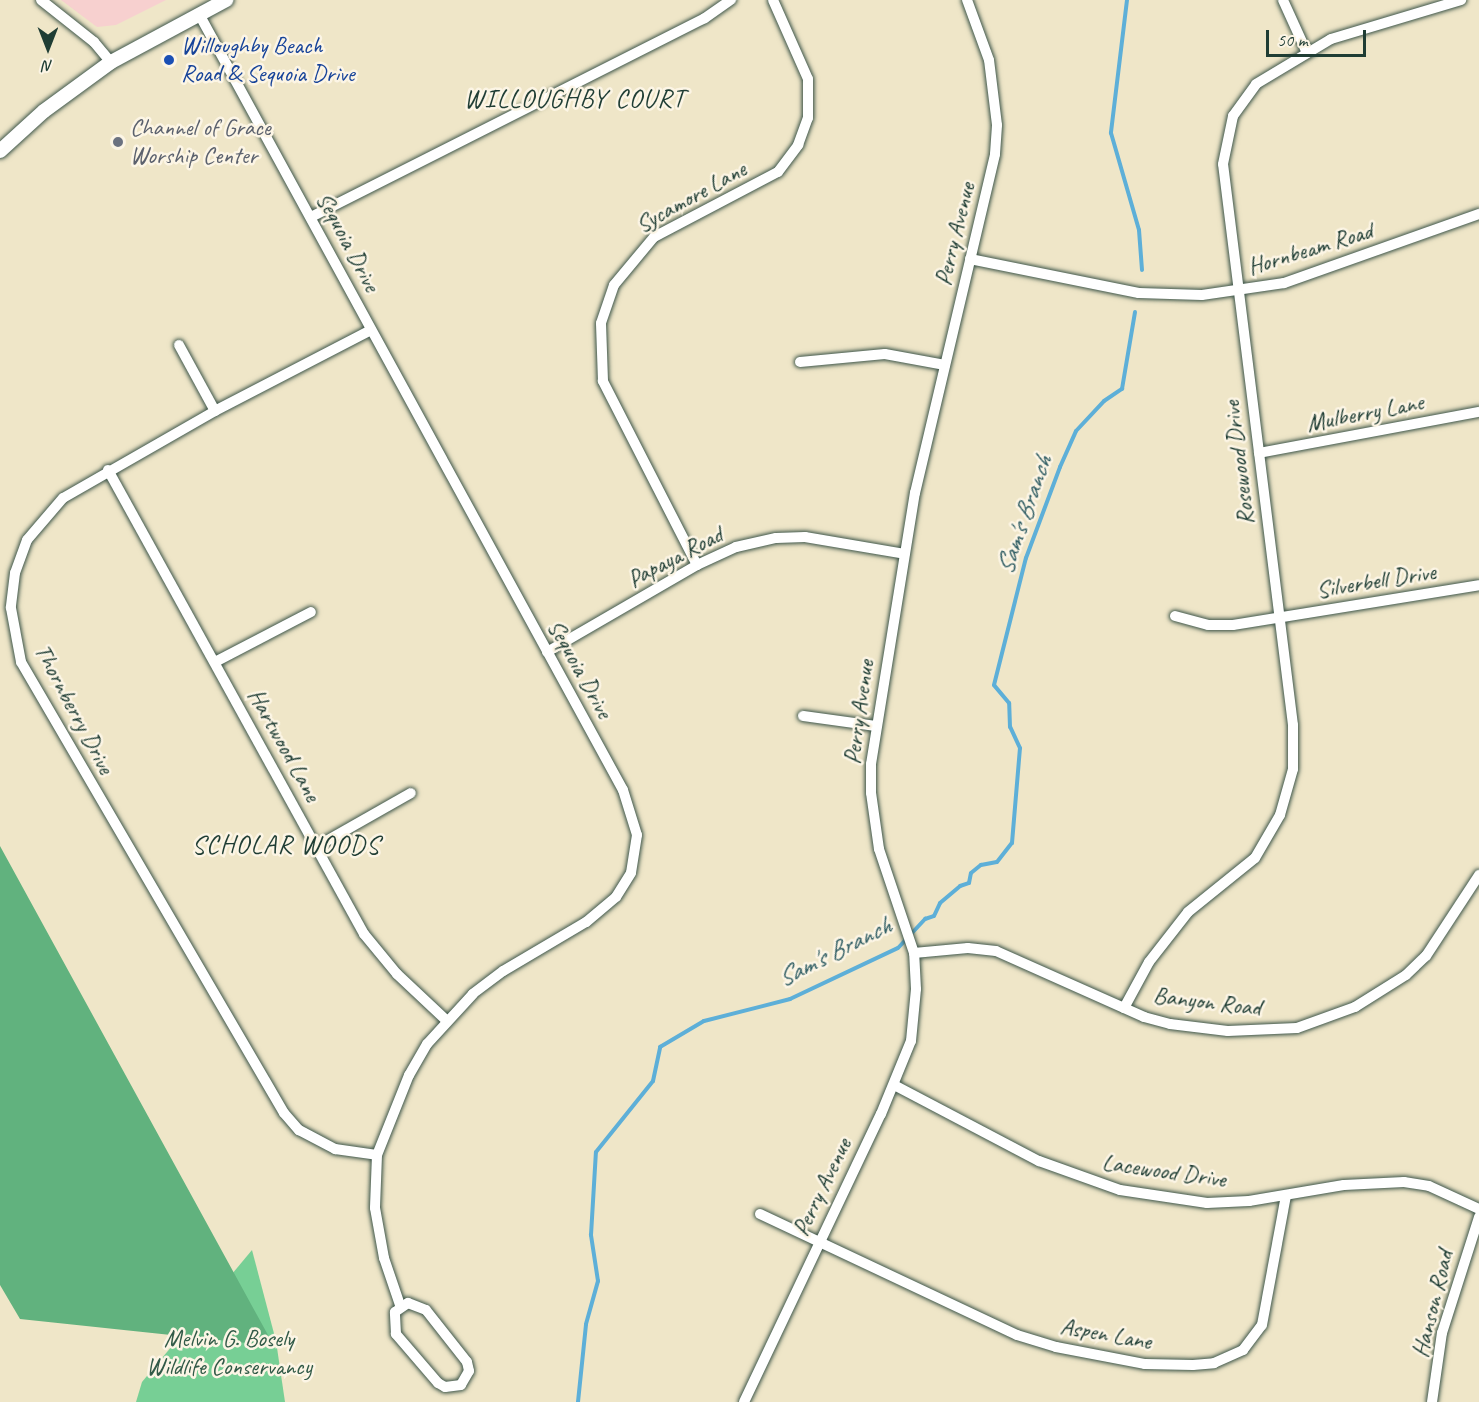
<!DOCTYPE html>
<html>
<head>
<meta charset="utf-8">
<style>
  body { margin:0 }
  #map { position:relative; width:1479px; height:1402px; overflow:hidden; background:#efe6c8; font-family:Caveat,sans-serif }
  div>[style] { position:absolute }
  .built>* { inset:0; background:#f7d0cf }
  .green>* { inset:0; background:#77cf95 }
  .forest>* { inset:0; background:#61b27e }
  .stream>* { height:4px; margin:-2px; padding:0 2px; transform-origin:2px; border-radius:2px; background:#5dafd8 }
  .roads { filter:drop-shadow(0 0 2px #3e564a) drop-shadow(0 0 2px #3e564a) }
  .minor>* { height:10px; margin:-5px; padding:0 5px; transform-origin:5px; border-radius:5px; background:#fff }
  .tertiary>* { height:14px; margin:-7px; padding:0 7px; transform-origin:7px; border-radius:7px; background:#fff }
  .dots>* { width:16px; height:16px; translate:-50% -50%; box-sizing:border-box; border:3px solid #fcf5e5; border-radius:50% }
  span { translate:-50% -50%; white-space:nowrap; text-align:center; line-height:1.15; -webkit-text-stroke:5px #fcf5e5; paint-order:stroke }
  .transit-label { font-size:24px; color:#164399 }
  .left { translate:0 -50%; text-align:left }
  .worship-label { font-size:24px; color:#5b616d }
  .street-label { font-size:24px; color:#1f3d34 }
  .park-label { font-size:24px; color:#315a47 }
  .neighbourhood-label { font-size:26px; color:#1f3d34; letter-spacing:1.5px }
  .water-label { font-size:26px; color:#325f65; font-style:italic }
  .north { position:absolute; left:18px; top:18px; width:60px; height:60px; -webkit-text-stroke:4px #fcf5e5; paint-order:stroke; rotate:180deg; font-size:16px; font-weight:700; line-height:24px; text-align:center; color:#1f3d34 }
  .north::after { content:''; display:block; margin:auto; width:21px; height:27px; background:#1f3d34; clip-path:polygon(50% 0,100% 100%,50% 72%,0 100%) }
  .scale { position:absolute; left:1266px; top:30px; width:100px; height:27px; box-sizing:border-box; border:3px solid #1f3d34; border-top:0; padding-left:8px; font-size:18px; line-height:21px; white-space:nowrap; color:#1f3d34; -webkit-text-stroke:4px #fcf5e5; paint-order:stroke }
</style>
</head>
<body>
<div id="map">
  <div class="built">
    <div style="clip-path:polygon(61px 0,166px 0,116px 25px,97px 27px)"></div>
  </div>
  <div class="green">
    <div style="clip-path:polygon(252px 1250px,276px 1341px,285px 1402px,136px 1402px,142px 1382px)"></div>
  </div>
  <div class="forest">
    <div style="clip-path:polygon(0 846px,217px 1242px,274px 1346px,20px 1319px,0 1285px)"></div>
  </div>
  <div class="stream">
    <div style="left:1127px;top:0;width:134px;rotate:96.9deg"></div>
    <div style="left:1111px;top:133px;width:101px;rotate:73.9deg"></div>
    <div style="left:1139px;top:230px;width:40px;rotate:85.7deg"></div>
    <div style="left:578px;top:1402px;width:78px;rotate:-84.1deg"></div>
    <div style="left:586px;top:1324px;width:45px;rotate:-74.4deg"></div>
    <div style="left:598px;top:1281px;width:47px;rotate:-98.7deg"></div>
    <div style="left:591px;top:1235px;width:83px;rotate:-86.6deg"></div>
    <div style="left:596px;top:1152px;width:91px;rotate:-51.2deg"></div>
    <div style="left:653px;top:1081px;width:35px;rotate:-78deg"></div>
    <div style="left:660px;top:1047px;width:51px;rotate:-30.6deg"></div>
    <div style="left:704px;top:1021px;width:89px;rotate:-14.3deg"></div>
    <div style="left:790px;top:999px;width:119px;rotate:-25.3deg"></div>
    <div style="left:898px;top:948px;width:40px;rotate:-47deg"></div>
    <div style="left:925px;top:919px;width:9px;rotate:-18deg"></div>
    <div style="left:934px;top:916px;width:14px;rotate:-65deg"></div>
    <div style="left:940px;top:903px;width:26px;rotate:-40deg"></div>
    <div style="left:960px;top:886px;width:9px;rotate:-18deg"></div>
    <div style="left:969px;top:883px;width:10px;rotate:-79deg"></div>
    <div style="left:971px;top:873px;width:13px;rotate:-39deg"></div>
    <div style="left:981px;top:865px;width:16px;rotate:-11deg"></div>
    <div style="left:997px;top:862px;width:24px;rotate:-52deg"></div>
    <div style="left:1012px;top:843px;width:95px;rotate:-85.2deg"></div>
    <div style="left:1020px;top:748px;width:23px;rotate:-115deg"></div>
    <div style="left:1010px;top:727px;width:24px;rotate:-92deg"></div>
    <div style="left:1009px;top:703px;width:23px;rotate:-130deg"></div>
    <div style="left:994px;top:685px;width:131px;rotate:-75.9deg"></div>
    <div style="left:1026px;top:558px;width:97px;rotate:-69.5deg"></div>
    <div style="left:1060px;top:467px;width:39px;rotate:-66deg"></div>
    <div style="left:1076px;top:431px;width:41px;rotate:-47deg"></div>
    <div style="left:1104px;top:401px;width:22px;rotate:-34deg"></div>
    <div style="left:1122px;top:389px;width:78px;rotate:-80.4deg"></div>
  </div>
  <div class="roads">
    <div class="minor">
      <div style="left:41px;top:0;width:68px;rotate:38.4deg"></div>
      <div style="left:94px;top:42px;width:26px;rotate:50deg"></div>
      <div style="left:1283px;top:0;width:58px;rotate:65.6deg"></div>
      <div style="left:199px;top:14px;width:884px;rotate:61.35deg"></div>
      <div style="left:623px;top:790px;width:47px;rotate:72.7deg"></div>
      <div style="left:637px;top:835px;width:38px;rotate:99deg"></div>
      <div style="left:631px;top:873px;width:28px;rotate:122deg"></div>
      <div style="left:616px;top:897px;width:39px;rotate:140deg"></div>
      <div style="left:586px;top:922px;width:96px;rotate:149.4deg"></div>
      <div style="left:503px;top:971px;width:38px;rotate:143deg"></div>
      <div style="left:473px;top:994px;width:68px;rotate:132.6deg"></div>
      <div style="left:427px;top:1044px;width:36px;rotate:120deg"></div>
      <div style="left:409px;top:1075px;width:86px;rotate:111.8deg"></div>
      <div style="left:377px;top:1155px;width:53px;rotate:92.2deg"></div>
      <div style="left:375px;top:1208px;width:51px;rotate:79.8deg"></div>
      <div style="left:384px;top:1258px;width:50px;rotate:71.2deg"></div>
      <div style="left:311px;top:217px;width:441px;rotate:-26.8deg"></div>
      <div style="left:705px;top:18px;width:32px;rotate:-35deg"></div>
      <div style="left:970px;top:259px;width:172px;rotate:11.4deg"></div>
      <div style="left:1139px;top:293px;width:63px;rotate:1.8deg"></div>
      <div style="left:1202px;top:295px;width:83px;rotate:-8.3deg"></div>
      <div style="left:1284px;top:283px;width:207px;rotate:-19.5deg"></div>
      <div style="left:371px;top:330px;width:176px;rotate:152.6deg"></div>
      <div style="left:215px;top:411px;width:175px;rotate:150.2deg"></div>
      <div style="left:63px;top:498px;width:55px;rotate:130.6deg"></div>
      <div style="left:27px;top:540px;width:35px;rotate:110deg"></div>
      <div style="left:15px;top:573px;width:35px;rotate:97deg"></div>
      <div style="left:11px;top:608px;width:55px;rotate:79.5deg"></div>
      <div style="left:21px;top:662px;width:522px;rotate:59.75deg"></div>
      <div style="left:284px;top:1113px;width:23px;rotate:49deg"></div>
      <div style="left:299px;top:1130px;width:41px;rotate:27.8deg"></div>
      <div style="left:335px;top:1149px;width:42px;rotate:8.1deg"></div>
      <div style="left:179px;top:345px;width:75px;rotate:61.4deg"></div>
      <div style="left:800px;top:362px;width:85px;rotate:-5.4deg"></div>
      <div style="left:885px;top:354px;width:61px;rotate:10.4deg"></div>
      <div style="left:1259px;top:453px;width:224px;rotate:-10.6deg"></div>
      <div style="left:108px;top:470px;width:530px;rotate:61.11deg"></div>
      <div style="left:364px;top:934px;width:52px;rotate:50.5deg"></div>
      <div style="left:397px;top:974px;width:69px;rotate:43.2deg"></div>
      <div style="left:697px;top:565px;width:207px;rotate:-117.1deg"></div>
      <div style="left:603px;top:381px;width:58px;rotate:-92deg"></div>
      <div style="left:601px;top:323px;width:40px;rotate:-71.1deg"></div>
      <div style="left:614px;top:285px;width:62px;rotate:-50.2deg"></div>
      <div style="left:654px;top:237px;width:140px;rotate:-27.7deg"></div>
      <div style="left:778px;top:172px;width:34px;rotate:-53deg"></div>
      <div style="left:798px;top:145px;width:29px;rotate:-70deg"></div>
      <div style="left:808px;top:118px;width:39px;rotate:-90deg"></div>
      <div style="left:808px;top:79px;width:86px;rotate:-113.9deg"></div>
      <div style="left:1175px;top:616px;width:34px;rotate:15deg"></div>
      <div style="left:1208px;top:625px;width:25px"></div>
      <div style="left:1233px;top:625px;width:249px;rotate:-9.2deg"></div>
      <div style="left:547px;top:652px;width:173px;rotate:-30.1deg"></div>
      <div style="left:697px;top:565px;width:43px;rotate:-24.8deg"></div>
      <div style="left:736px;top:547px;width:41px;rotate:-12.7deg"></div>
      <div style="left:776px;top:538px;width:29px;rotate:-2deg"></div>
      <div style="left:805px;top:537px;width:101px;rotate:9.6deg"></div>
      <div style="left:215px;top:662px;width:108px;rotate:-27.5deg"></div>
      <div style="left:803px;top:716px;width:74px;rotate:7.8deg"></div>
      <div style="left:316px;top:847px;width:109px;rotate:-29.6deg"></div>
      <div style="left:914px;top:953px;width:54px;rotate:-5.3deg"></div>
      <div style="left:968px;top:948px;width:28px;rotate:6deg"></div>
      <div style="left:996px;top:951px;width:162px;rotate:24deg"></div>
      <div style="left:1144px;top:1017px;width:27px;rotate:15deg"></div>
      <div style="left:1170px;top:1024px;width:58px;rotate:6.9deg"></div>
      <div style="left:1228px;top:1031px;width:69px;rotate:-2.5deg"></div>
      <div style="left:1297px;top:1028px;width:62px;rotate:-19.9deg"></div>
      <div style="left:1355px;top:1007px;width:60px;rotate:-32.1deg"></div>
      <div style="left:1406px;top:975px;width:28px;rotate:-44deg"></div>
      <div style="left:1426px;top:956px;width:97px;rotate:-56.8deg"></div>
      <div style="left:1124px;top:1008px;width:52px;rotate:-61.5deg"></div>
      <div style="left:1149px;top:962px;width:63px;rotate:-52deg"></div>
      <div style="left:1188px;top:912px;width:86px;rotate:-38.9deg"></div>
      <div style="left:1255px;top:858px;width:50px;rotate:-59.8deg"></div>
      <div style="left:1280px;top:815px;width:48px;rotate:-74.2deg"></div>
      <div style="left:1293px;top:769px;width:44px;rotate:-90deg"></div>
      <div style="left:1293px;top:725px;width:565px;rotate:-97.11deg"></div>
      <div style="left:1223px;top:164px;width:49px;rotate:-78.2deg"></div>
      <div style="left:1233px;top:116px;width:39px;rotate:-54deg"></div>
      <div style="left:1256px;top:84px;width:87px;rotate:-31deg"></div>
      <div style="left:1331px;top:39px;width:136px;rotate:-16.7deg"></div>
      <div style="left:894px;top:1085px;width:164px;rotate:27.7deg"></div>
      <div style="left:1039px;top:1161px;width:86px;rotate:19.7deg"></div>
      <div style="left:1120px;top:1190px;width:88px;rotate:8.5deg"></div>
      <div style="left:1207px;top:1203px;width:42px;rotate:-2.7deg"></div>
      <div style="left:1249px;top:1201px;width:96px;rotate:-9.6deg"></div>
      <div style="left:1344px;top:1185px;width:60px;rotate:-2.9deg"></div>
      <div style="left:1404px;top:1182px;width:25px;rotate:9deg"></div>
      <div style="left:1429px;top:1186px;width:55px;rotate:24.7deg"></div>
      <div style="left:760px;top:1214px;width:284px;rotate:25.2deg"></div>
      <div style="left:1017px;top:1335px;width:41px;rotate:17.1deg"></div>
      <div style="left:1056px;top:1347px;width:91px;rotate:10.8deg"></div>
      <div style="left:1145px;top:1364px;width:48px;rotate:1.2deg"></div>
      <div style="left:1193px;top:1365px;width:21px;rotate:-5deg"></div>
      <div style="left:1214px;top:1363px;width:32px;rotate:-24deg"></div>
      <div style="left:1243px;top:1350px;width:31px;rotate:-53deg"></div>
      <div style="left:1262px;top:1325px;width:131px;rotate:-79.5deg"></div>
      <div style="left:408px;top:1303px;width:19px;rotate:21deg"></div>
      <div style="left:426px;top:1310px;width:66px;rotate:51.7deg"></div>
      <div style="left:467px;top:1362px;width:9px;rotate:77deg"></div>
      <div style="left:469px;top:1371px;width:16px;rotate:120deg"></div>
      <div style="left:461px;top:1385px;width:16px;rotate:173deg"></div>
      <div style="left:445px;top:1387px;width:8px;rotate:-150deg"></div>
      <div style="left:438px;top:1383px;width:65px;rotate:-130.6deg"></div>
      <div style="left:396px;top:1334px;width:22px;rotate:-93deg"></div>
      <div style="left:395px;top:1312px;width:16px;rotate:-35deg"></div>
      <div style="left:744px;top:1402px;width:319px;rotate:-64.6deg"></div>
      <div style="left:881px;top:1114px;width:79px;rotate:-67.7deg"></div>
      <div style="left:911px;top:1041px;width:52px;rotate:-84.5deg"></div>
      <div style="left:916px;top:989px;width:36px;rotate:-93deg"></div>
      <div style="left:914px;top:953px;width:110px;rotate:-108.6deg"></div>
      <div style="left:879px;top:849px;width:57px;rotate:-98.1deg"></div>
      <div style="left:871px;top:793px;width:29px;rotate:-90deg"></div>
      <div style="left:871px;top:764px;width:275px;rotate:-80.8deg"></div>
      <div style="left:915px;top:493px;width:348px;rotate:-76.7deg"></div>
      <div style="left:995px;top:154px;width:29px;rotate:-86deg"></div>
      <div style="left:997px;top:125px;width:65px;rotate:-97deg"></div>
      <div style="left:989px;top:60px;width:64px;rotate:-110.1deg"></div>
      <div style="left:1432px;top:1402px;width:70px;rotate:-81.8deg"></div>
      <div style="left:1442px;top:1333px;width:122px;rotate:-72.3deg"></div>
    </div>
    <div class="tertiary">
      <div style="left:0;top:151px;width:59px;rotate:-42.3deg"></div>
      <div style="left:44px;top:111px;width:83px;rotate:-36.2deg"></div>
      <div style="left:111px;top:62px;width:131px;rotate:-28.3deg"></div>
    </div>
  </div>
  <div class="dots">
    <div style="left:169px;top:60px;background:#1a4fb4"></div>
    <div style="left:118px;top:142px;background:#6b7280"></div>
  </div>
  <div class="transit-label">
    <span class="left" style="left:181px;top:60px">Willoughby Beach<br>Road &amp; Sequoia Drive</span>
  </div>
  <div class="worship-label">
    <span class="left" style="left:130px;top:142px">Channel of Grace<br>Worship Center</span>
  </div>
  <div class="street-label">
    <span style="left:691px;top:197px;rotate:-29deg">Sycamore Lane</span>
    <span style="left:955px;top:234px;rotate:-76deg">Perry Avenue</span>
    <span style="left:348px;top:242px;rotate:62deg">Sequoia Drive</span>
    <span style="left:1310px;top:249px;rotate:-17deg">Hornbeam Road</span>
    <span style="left:1365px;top:413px;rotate:-11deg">Mulberry Lane</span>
    <span style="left:1239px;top:463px;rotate:-97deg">Rosewood Drive</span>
    <span style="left:675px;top:557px;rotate:-28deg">Papaya Road</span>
    <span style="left:1376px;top:581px;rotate:-9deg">Silverbell Drive</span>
    <span style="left:580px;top:669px;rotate:61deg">Sequoia Drive</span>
    <span style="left:74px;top:709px;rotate:62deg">Thornberry Drive</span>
    <span style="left:859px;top:712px;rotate:-82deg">Perry Avenue</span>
    <span style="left:284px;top:745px;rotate:61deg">Hartwood Lane</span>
    <span style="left:1207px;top:1002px;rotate:7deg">Banyon Road</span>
    <span style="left:1164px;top:1171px;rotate:8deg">Lacewood Drive</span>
    <span style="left:822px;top:1187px;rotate:-64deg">Perry Avenue</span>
    <span style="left:1433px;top:1304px;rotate:-76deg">Hanson Road</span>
    <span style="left:1106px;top:1334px;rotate:10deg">Aspen Lane</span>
  </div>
  <div class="park-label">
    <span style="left:229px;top:1353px">Melvin G. Bosely<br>Wildlife Conservancy</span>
  </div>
  <div class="neighbourhood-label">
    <span style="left:575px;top:99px">WILLOUGHBY COURT</span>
    <span style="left:286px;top:845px">SCHOLAR WOODS</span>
  </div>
  <div class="water-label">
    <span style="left:1024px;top:515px;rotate:-71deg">Sam's Branch</span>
    <span style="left:834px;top:952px;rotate:-27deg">Sam's Branch</span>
  </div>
  <div class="north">N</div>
  <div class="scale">50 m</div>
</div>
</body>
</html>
